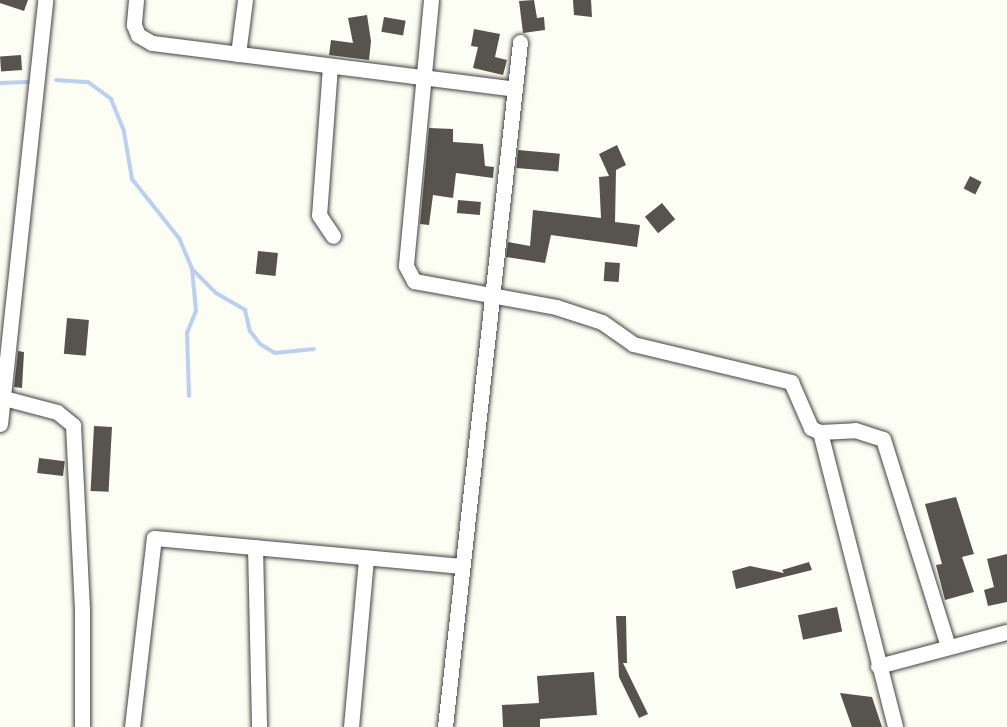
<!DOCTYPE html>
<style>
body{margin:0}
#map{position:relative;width:1007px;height:727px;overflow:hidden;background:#fdfef3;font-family:"Libre Baskerville",serif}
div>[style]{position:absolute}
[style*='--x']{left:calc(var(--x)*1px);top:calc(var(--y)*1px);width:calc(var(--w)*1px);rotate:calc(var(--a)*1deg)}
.stream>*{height:4px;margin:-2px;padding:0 2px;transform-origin:2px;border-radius:2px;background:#bbcff2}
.building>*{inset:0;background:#57534d;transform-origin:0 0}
.roads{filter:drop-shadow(0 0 2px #424242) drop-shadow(0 0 2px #424242)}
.minor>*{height:15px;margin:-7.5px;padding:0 7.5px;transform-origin:7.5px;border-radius:7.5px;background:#fff}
span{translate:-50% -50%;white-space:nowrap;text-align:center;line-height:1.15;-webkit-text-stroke:6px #fff;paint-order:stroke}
</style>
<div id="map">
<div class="stream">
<div style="--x:56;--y:80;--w:32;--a:4"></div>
<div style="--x:88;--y:82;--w:29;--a:36"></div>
<div style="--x:111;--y:99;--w:35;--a:68"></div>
<div style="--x:124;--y:132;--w:48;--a:80.3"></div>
<div style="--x:132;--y:179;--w:75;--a:51.5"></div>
<div style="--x:179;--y:238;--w:34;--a:67"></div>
<div style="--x:192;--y:269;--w:34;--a:45"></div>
<div style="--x:216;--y:293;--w:34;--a:30"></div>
<div style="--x:245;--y:310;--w:22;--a:77"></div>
<div style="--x:250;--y:331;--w:16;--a:52"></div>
<div style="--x:260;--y:344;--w:17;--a:31"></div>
<div style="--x:275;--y:353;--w:39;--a:-6"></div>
<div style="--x:0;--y:83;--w:28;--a:-2"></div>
<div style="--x:189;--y:396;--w:63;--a:-91.8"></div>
<div style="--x:187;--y:333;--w:24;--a:-68"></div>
<div style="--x:196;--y:311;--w:42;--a:-95.4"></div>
</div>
<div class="building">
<div style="clip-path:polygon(0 0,28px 0,24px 11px,0 3px)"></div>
<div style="clip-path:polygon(534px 0,537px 18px,544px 17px,545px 30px,523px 33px,519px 1px)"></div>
<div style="clip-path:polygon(573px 0,591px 0,592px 17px,574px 15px)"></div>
<div style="clip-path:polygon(367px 15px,371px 41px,369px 60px,329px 55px,331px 40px,353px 43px,348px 18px)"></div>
<div style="left:384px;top:17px;width:22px;height:15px;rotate:10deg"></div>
<div style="clip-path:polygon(474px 29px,500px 34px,495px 57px,507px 60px,503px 75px,473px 68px,478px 47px,471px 46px)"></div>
<div style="left:21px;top:55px;width:15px;height:21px;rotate:86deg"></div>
<div style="clip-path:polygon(429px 128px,453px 129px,453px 142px,483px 144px,485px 166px,494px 167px,493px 178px,456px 173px,453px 198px,433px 195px,429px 225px,420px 224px)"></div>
<div style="clip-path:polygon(617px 145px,626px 165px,616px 170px,615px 222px,640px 225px,637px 247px,551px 235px,545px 263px,506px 257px,508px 242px,530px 246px,533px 210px,601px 218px,599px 177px,609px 176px,599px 154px)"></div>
<div style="left:518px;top:150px;width:42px;height:18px;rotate:5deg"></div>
<div style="left:970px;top:176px;width:13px;height:14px;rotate:27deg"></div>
<div style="left:458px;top:200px;width:23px;height:13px;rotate:5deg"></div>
<div style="left:662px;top:203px;width:21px;height:22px;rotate:51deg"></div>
<div style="left:258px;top:251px;width:20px;height:23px;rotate:6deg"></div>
<div style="left:605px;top:262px;width:15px;height:19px;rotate:4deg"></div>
<div style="left:67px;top:318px;width:22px;height:36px;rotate:5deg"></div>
<div style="clip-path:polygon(18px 351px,24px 352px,22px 388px,14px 387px)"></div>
<div style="left:94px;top:426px;width:18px;height:65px;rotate:3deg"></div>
<div style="left:39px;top:458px;width:26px;height:15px;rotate:7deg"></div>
<div style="clip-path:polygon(956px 497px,974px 554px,962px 557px,974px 592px,945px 600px,936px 565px,942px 564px,925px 504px)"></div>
<div style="clip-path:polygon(1007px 554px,1007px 602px,988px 606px,984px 590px,994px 587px,987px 559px)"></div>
<div style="clip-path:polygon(809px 562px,812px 570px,736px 589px,732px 571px,750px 566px,784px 573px,782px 570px)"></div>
<div style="left:837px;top:607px;width:25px;height:40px;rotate:78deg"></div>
<div style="clip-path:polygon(616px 616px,626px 616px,627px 663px,623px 663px,648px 714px,639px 718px,619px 677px)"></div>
<div style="clip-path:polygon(594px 672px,597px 715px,540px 719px,540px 727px,503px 727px,502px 705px,539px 703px,537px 676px)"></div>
<div style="clip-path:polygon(840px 693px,872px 697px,882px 727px,852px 727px)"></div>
</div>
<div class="roads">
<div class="minor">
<div style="--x:136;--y:0;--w:25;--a:95"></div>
<div style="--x:134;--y:25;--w:11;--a:68"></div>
<div style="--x:138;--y:35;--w:16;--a:30"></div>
<div style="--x:152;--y:43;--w:366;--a:7.2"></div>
<div style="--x:431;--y:0;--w:267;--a:95.4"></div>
<div style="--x:406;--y:266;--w:17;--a:62"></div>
<div style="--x:414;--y:281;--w:144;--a:10.4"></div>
<div style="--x:556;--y:307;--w:48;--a:18.1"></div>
<div style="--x:602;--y:322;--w:38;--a:35"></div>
<div style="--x:633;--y:344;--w:163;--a:13.5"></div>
<div style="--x:791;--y:382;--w:50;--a:66.5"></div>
<div style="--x:811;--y:428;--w:10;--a:24"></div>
<div style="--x:820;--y:432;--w:35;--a:-3"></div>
<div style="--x:855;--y:430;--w:29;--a:18"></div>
<div style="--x:883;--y:439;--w:218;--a:72.6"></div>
<div style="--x:238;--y:54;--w:54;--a:-82.6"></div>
<div style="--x:330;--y:66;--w:149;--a:94.2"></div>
<div style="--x:319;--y:215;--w:25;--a:56"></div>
<div style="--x:4;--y:398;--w:55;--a:14.8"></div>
<div style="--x:57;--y:412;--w:21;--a:39"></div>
<div style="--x:73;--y:425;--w:184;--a:87.2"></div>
<div style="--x:82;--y:609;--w:118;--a:90"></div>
<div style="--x:0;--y:424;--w:426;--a:-83.9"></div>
<div style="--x:820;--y:432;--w:304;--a:75.7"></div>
<div style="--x:255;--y:547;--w:180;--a:88.7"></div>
<div style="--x:878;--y:666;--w:133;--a:-14.8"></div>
<div style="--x:132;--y:727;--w:190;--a:-83.4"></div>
<div style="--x:154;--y:538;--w:307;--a:5.2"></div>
<div style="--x:351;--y:727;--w:170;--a:-84.9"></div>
<div style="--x:445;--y:727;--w:689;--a:-83.75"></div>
</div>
</div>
</div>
